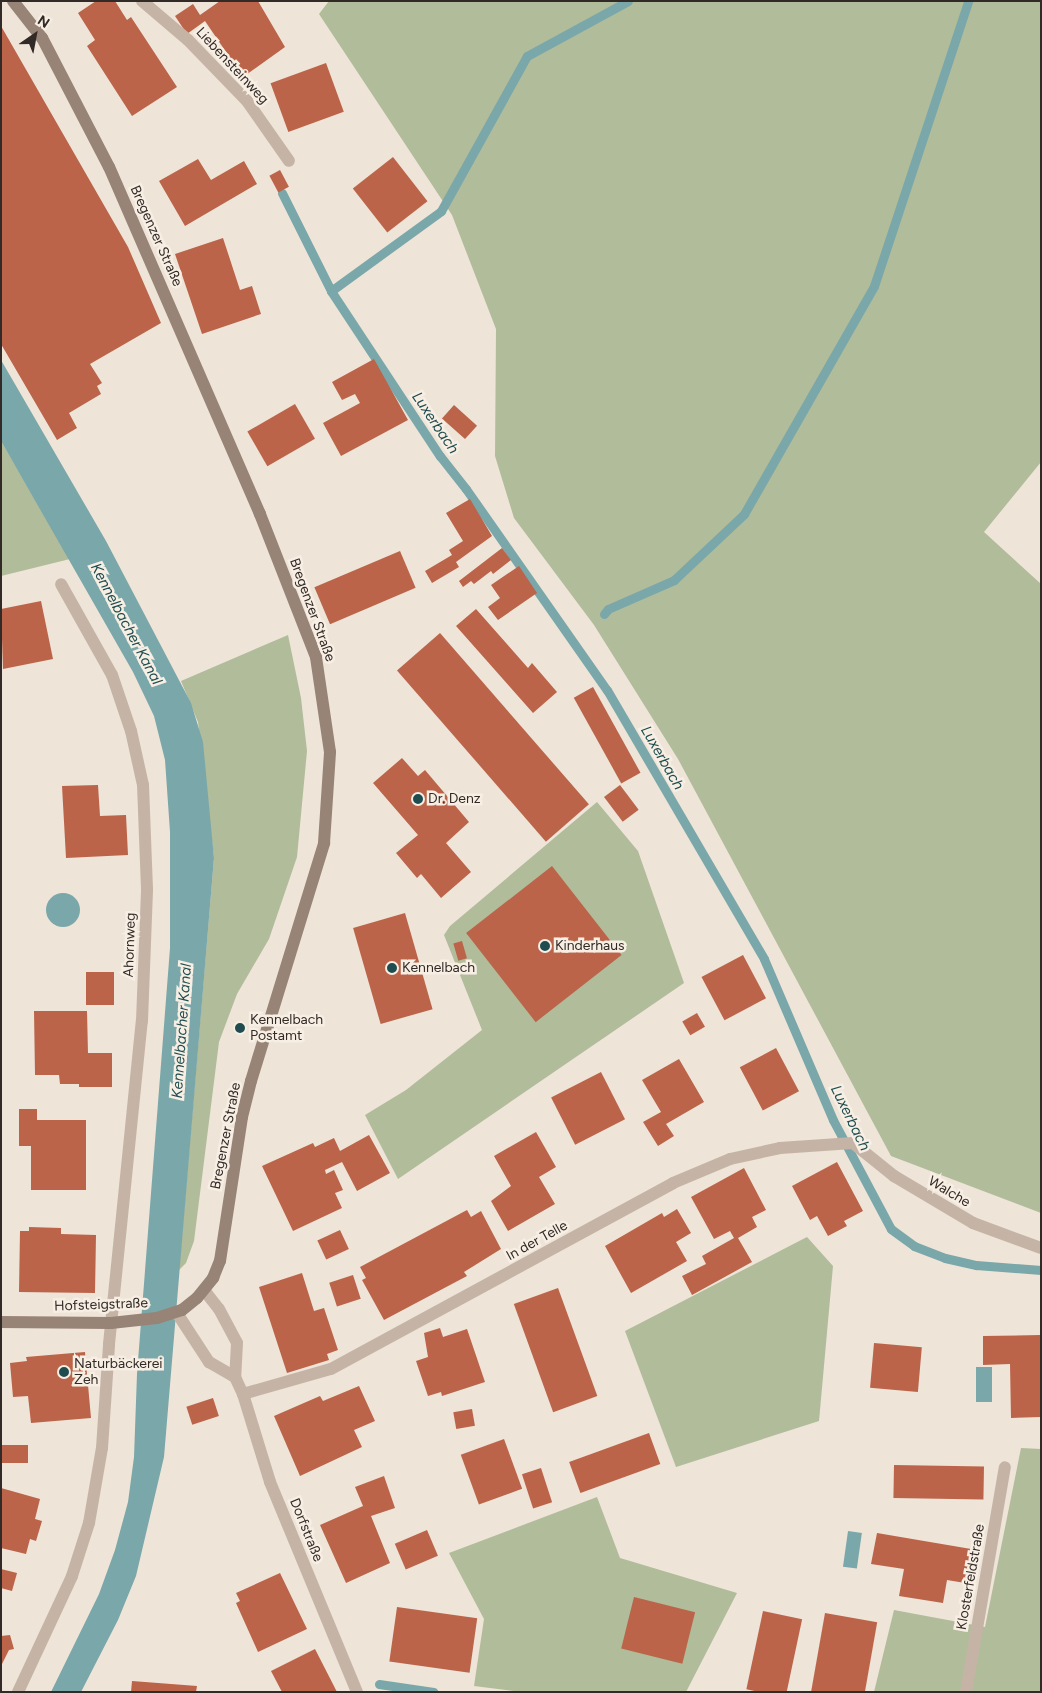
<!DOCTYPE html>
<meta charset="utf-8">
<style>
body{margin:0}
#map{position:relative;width:1042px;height:1693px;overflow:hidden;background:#eee4d8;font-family:Figtree,sans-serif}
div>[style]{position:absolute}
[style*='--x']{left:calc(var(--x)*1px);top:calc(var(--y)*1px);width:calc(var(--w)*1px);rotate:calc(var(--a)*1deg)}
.green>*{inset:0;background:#b1bc9a}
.water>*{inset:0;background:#7aa7a9;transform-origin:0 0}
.round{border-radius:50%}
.stream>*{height:9px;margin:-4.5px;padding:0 4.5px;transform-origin:4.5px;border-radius:4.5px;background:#7aa7a9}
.building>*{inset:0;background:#bb6449;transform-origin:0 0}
.street>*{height:12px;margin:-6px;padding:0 6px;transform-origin:6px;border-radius:6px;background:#c5b4a6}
.secondary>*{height:12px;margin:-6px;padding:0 6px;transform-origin:6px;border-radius:6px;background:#988377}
.dots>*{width:14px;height:14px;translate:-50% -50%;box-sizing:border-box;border:2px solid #f7eee4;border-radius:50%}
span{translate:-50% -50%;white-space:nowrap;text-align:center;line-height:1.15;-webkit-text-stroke:5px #f7eee4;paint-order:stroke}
.street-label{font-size:14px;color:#322a26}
.poi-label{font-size:14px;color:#322a26}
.left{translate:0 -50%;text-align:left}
.water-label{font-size:15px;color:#1f4d4f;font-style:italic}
.frame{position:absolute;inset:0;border:2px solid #322a26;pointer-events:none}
.north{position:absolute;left:10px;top:10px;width:50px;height:50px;-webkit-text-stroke:4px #f7eee4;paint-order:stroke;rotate:33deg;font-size:14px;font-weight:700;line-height:20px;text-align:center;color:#322a26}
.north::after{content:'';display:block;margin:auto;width:18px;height:22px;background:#322a26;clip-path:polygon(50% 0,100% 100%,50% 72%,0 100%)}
</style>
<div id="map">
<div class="green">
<div style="clip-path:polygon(329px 1px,1041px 1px,1041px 462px,984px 532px,1041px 584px,1041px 1213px,891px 1156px,678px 759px,594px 625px,514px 518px,495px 456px,496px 329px,452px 215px,319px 14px)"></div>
<div style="clip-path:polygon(1px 441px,70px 559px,1px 576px)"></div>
<div style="clip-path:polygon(288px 635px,301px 698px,307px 751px,297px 857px,269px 939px,237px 994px,219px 1042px,194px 1241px,186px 1263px,179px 1270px,214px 858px,198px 722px,181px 681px)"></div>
<div style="clip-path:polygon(597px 802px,638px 851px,684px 983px,398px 1179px,365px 1115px,406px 1090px,482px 1030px,444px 935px,450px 926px)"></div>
<div style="clip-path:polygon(807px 1237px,833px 1266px,819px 1421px,676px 1467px,625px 1331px)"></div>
<div style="clip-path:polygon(1021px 1448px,1041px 1449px,1041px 1692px,874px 1692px,894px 1610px,985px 1627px)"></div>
<div style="clip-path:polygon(597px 1497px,620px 1558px,737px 1593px,686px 1692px,521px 1692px,474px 1686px,484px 1619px,449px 1553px)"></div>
</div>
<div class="water">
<div style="clip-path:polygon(1px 360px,106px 541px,191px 703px,203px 742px,214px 858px,164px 1457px,136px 1576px,118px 1620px,81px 1692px,51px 1692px,99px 1594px,115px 1550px,128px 1502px,134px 1457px,137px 1374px,170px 948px,170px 832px,165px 760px,154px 716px,133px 672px,1px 441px)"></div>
<div class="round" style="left:46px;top:893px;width:34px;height:34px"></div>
<div style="left:976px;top:1367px;width:16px;height:35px"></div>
<div style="left:848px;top:1531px;width:14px;height:36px;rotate:8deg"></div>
</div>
<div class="stream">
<div style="--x:282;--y:193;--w:110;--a:63.4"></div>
<div style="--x:331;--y:291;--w:198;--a:56.6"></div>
<div style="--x:440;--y:456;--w:42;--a:51.8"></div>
<div style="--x:466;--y:489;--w:246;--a:55"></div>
<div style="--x:607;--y:690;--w:311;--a:59.7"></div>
<div style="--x:764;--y:959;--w:175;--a:66.8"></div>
<div style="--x:833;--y:1120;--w:123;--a:62"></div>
<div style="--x:891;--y:1229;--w:29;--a:36"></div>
<div style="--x:914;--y:1246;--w:33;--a:21"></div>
<div style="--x:945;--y:1258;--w:32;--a:13"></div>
<div style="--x:976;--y:1265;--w:65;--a:4.4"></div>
<div style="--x:331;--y:291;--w:136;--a:-36"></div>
<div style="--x:441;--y:211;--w:177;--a:-61"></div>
<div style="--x:527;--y:56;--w:115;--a:-28.6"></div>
<div style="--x:604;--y:614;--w:6;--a:-51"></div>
<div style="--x:608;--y:609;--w:72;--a:-23.7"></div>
<div style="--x:674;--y:580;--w:96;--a:-43.3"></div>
<div style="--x:744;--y:514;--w:262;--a:-60.3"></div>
<div style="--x:874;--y:286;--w:300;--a:-71.7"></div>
<div style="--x:379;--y:1684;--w:55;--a:8.4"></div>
</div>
<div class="building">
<div style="clip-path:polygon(96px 1px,115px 1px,127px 20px,131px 17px,177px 87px,132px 116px,87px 46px,95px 40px,78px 13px)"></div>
<div style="clip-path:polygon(220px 1px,258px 1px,285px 47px,243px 77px,205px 21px,187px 34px,175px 16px,193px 4px,200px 15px)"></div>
<div style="clip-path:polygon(1px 26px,128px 247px,161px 323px,90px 364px,102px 383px,97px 386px,101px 394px,69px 413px,77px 428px,57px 440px,1px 344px)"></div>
<div style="left:326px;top:63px;width:52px;height:59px;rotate:70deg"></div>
<div style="left:393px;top:157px;width:56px;height:51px;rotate:52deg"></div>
<div style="clip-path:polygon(198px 159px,211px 180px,244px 161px,257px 184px,185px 226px,159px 181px)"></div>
<div style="left:280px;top:170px;width:19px;height:12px;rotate:62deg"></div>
<div style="clip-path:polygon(223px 238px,240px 290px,252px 286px,261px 314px,202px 334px,175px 254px)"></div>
<div style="clip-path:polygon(374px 359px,408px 420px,341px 456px,323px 423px,360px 403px,355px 394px,342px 400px,332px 382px)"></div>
<div style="left:295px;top:404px;width:40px;height:55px;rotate:60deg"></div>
<div style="left:454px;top:405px;width:31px;height:18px;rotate:42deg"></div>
<div style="clip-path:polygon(470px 499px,492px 536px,456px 562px,459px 567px,432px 583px,425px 571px,452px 555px,449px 550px,463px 541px,446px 513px)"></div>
<div style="clip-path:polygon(502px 548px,511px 560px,493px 574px,491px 571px,474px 584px,471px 581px,463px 587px,459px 581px)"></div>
<div style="left:400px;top:551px;width:40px;height:93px;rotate:67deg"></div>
<div style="clip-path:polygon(519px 566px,537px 593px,498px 620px,488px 607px,500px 598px,491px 585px)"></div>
<div style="clip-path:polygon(41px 601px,53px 659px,3px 669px,1px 609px)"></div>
<div style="clip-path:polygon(476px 609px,528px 668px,532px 663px,557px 692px,533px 713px,456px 626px)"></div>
<div style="left:440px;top:633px;width:227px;height:57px;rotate:49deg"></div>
<div style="left:593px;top:687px;width:98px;height:22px;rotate:61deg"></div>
<div style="clip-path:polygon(402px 758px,418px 776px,425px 770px,469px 822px,446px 843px,471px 872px,441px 898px,421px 874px,417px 878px,396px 853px,418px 835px,373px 783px)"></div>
<div style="clip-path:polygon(98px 785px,100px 816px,126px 815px,128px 855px,66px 858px,62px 786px)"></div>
<div style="left:620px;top:785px;width:31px;height:20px;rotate:53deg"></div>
<div style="left:552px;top:866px;width:113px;height:109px;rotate:52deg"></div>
<div style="left:405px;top:913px;width:100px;height:54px;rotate:74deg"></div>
<div style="left:462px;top:941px;width:18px;height:9px;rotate:74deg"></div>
<div style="left:743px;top:955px;width:49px;height:47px;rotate:62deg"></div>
<div style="left:86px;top:972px;width:28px;height:33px"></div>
<div style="clip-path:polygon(34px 1011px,87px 1011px,88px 1053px,112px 1053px,112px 1087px,79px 1087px,79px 1084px,60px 1084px,59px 1075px,35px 1075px)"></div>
<div style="left:697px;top:1013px;width:16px;height:17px;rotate:60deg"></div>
<div style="left:776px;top:1048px;width:49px;height:41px;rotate:62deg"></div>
<div style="clip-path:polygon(679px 1059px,704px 1102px,666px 1124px,674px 1136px,658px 1146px,643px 1122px,661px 1112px,642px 1080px)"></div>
<div style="left:601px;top:1072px;width:53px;height:56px;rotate:63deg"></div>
<div style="clip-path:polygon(19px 1109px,37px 1109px,37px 1120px,86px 1120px,86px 1190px,31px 1190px,31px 1146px,19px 1146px)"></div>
<div style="clip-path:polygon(536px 1132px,556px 1167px,539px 1177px,555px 1204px,508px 1231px,491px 1201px,511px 1186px,494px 1156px)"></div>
<div style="clip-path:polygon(369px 1135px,390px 1173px,357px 1191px,342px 1162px,325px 1170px,326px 1174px,334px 1170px,343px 1190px,335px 1193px,342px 1208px,293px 1231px,262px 1166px,313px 1143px,315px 1147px,334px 1138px,340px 1151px)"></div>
<div style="clip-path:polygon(837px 1162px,863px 1211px,844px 1221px,847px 1226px,828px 1236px,817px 1216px,810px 1220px,792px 1186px)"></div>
<div style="clip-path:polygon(744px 1168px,766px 1210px,752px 1217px,757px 1227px,738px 1238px,752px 1262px,692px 1295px,682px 1276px,706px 1264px,702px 1256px,734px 1238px,730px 1231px,714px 1239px,691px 1197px)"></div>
<div style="clip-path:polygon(677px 1209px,691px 1233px,676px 1242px,687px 1261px,631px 1293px,605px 1246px,662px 1213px,664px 1217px)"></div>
<div style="clip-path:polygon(467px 1210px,471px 1217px,481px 1211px,501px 1249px,464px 1272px,467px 1276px,384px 1320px,362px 1280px,366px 1278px,360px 1267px)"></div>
<div style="clip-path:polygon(29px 1227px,61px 1228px,61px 1234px,96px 1235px,95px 1293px,19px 1292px,20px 1231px,29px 1231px)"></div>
<div style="left:340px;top:1230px;width:21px;height:25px;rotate:65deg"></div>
<div style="clip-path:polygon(302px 1273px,314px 1311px,324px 1308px,338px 1350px,327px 1354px,329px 1360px,287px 1373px,259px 1287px)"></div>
<div style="left:353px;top:1275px;width:25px;height:25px;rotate:72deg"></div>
<div style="left:558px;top:1288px;width:115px;height:47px;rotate:70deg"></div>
<div style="clip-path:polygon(440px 1328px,443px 1337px,467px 1329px,485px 1382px,442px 1396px,441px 1392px,428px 1396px,416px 1361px,428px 1357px,424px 1333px)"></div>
<div style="clip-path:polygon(1041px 1335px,1041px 1417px,1011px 1418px,1010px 1364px,983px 1365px,983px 1336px)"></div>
<div style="left:874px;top:1343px;width:48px;height:45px;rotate:5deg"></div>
<div style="clip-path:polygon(85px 1352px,91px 1418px,31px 1423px,28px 1396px,13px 1397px,10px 1363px,27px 1361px,26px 1357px)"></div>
<div style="clip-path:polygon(359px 1386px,375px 1421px,354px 1430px,362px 1447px,300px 1476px,274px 1416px,320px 1396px,323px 1401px)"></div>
<div style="left:213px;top:1398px;width:19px;height:28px;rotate:72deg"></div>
<div style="left:472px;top:1409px;width:17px;height:19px;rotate:80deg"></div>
<div style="left:649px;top:1433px;width:33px;height:85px;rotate:70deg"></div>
<div style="left:504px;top:1439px;width:53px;height:46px;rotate:70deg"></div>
<div style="left:2px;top:1445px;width:26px;height:18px"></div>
<div style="left:894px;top:1465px;width:90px;height:33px;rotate:1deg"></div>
<div style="left:541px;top:1468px;width:36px;height:20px;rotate:72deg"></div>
<div style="clip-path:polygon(384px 1476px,395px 1508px,371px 1516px,390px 1563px,346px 1583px,320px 1525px,363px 1506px,355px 1487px)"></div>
<div style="clip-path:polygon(1px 1488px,40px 1499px,35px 1519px,42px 1521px,36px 1541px,30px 1539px,26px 1554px,1px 1548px)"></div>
<div style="left:427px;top:1530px;width:28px;height:35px;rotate:67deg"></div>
<div style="clip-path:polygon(877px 1533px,977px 1550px,971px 1584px,947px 1580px,943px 1603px,899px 1596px,904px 1569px,871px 1564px)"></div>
<div style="clip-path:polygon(1px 1569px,17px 1573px,12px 1591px,1px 1588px)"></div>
<div style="clip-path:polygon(280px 1573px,307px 1629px,258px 1652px,236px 1603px,240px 1601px,236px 1593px)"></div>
<div style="left:634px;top:1597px;width:63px;height:53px;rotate:14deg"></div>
<div style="left:397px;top:1607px;width:81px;height:55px;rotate:8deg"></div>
<div style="left:763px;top:1611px;width:40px;height:80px;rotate:12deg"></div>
<div style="left:825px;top:1613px;width:53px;height:80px;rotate:10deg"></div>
<div style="clip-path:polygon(10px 1635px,14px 1649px,9px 1650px,1px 1666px,1px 1636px)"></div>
<div style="clip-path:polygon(315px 1649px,337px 1692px,282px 1692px,271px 1671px)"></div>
<div style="clip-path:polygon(132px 1681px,197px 1686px,196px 1692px,131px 1692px)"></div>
</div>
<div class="street">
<div style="--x:142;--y:1;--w:60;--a:40.3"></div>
<div style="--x:188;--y:40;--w:85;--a:46"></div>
<div style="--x:247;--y:101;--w:73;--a:55"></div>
<div style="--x:204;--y:1290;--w:24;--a:52"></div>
<div style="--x:219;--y:1309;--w:38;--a:62"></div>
<div style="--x:237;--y:1343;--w:34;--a:93"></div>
<div style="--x:235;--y:1377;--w:19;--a:65"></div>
<div style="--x:243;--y:1394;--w:92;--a:72.9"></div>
<div style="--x:270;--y:1482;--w:227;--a:67.5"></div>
<div style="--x:177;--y:1313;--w:59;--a:56.9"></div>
<div style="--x:209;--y:1362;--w:30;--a:30"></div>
<div style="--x:243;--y:1394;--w:91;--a:-15.9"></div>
<div style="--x:331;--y:1369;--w:389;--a:-28.5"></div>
<div style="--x:673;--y:1183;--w:62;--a:-22.8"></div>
<div style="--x:730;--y:1159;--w:51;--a:-12.4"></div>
<div style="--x:780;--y:1148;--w:73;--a:-3.9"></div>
<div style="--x:853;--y:1143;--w:53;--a:38.8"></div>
<div style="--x:894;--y:1176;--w:92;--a:30.7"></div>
<div style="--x:973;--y:1223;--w:72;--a:20.2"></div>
<div style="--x:18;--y:1692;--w:128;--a:-65"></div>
<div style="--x:72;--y:1576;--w:56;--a:-72.2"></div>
<div style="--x:89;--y:1523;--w:76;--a:-80.2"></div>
<div style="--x:102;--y:1448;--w:104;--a:-86.1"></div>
<div style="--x:109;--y:1344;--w:325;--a:-84.2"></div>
<div style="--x:142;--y:1021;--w:132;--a:-87.8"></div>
<div style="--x:147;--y:889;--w:104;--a:-92.2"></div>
<div style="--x:143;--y:785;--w:55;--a:-102.5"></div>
<div style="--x:131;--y:731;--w:59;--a:-108.7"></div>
<div style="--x:112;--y:675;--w:104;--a:-119.3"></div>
<div style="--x:966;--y:1692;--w:228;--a:-80.2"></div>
</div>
<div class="secondary">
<div style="--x:1;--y:1322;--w:110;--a:0.5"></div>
<div style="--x:111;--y:1323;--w:46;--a:-6.2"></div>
<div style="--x:157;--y:1318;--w:26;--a:-18"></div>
<div style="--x:182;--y:1310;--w:19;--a:-39"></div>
<div style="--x:197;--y:1298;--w:26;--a:-51"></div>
<div style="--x:213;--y:1278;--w:18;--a:-68"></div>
<div style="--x:220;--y:1261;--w:146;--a:-81.3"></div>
<div style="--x:242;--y:1117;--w:37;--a:-76"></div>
<div style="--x:251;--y:1081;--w:249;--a:-72.9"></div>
<div style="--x:324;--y:843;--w:91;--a:-86.2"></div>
<div style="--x:330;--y:752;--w:96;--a:-98.4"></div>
<div style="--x:316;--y:657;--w:154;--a:-111.4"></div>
<div style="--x:260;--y:514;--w:378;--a:-113.5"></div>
<div style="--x:109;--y:167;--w:145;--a:-117.4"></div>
<div style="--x:42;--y:38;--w:47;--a:-128.1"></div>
</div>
<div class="dots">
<div style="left:418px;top:799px;background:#1f4d4f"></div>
<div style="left:545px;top:946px;background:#1f4d4f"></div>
<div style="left:392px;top:968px;background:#1f4d4f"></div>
<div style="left:240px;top:1028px;background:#1f4d4f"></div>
<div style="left:64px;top:1372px;background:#1f4d4f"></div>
</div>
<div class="street-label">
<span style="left:232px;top:66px;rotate:47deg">Liebensteinweg</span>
<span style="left:156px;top:236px;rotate:66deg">Bregenzer Straße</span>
<span style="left:312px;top:610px;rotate:70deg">Bregenzer Straße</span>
<span style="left:130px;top:945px;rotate:-88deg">Ahornweg</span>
<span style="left:226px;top:1136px;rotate:-79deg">Bregenzer Straße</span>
<span style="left:949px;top:1192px;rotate:31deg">Walche</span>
<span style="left:537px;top:1241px;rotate:-29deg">In der Telle</span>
<span style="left:101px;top:1305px;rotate:-2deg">Hofsteigstraße</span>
<span style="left:306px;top:1530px;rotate:68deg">Dorfstraße</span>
<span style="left:971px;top:1577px;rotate:-80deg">Klosterfeldstraße</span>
</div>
<div class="poi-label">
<span class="left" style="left:428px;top:799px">Dr. Denz</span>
<span class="left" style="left:555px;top:946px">Kinderhaus</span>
<span class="left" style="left:402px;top:968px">Kennelbach</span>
<span class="left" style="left:250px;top:1028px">Kennelbach<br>Postamt</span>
<span class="left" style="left:74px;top:1372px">Naturbäckerei<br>Zeh</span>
</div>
<div class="water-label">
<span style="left:435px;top:423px;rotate:56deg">Luxerbach</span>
<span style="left:126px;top:624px;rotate:62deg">Kennelbacher Kanal</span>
<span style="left:662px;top:758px;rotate:60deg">Luxerbach</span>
<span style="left:182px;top:1031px;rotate:-86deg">Kennelbacher Kanal</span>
<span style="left:850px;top:1118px;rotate:64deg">Luxerbach</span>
</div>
<div class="frame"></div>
<div class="north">N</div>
</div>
